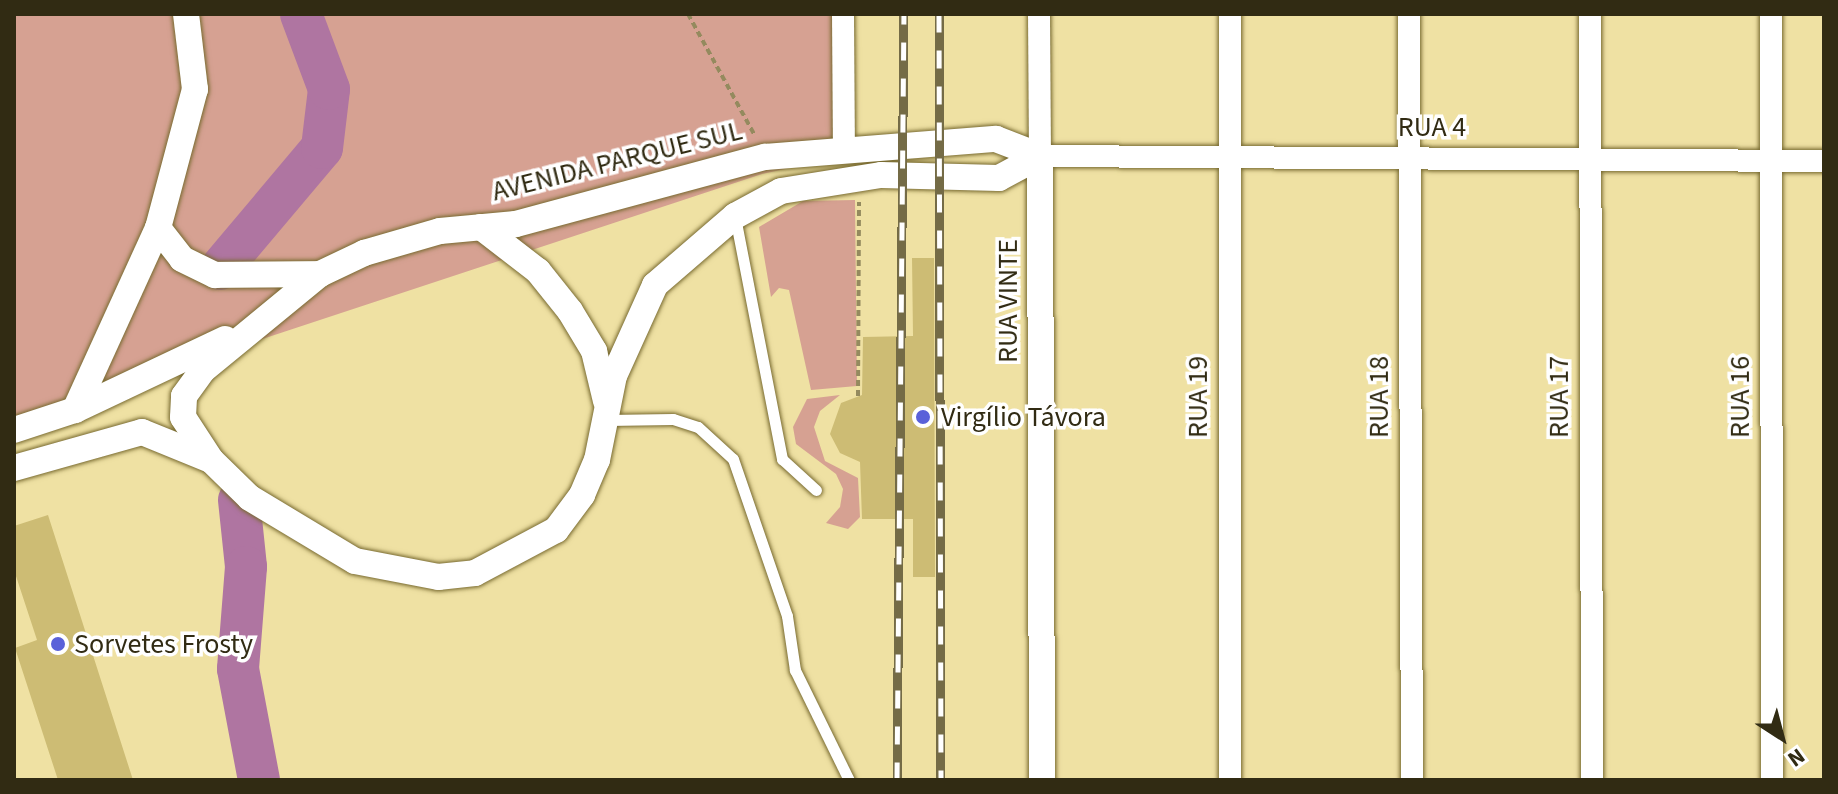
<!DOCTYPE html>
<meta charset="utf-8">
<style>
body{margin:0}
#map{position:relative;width:1838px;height:794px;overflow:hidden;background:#efe1a3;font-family:"Source Sans 3",sans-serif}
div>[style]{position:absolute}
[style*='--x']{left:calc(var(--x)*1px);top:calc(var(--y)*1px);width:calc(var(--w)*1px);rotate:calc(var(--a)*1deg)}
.green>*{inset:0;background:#d6a192}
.river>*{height:42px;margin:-21px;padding:0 21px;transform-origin:21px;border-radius:21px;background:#af75a1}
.building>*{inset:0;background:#cdbc74}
.path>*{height:4px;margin-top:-2px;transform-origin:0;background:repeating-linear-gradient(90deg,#948a5e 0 6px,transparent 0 10px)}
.roads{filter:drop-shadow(0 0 2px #786a30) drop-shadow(0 0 2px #786a30)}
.service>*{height:11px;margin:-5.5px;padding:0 5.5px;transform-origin:5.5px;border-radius:5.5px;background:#fff}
.minor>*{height:22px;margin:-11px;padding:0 11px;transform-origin:11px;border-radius:11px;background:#fff}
.tertiary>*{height:26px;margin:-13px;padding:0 13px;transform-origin:13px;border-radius:13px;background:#fff}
.rail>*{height:9px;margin-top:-4.5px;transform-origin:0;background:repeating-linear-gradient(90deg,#fff 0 18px,#746b46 0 36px);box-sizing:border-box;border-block:2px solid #746b46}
.dots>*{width:22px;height:22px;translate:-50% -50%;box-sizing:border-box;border:4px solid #fff;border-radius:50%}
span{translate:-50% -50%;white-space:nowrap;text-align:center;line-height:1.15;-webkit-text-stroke:7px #fff;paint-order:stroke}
.street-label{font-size:28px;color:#312b13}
.poi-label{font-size:28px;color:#312b13}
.left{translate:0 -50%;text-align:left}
.frame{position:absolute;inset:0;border:16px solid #312b13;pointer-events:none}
.north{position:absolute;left:1742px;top:698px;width:80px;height:80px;-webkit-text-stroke:6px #fff;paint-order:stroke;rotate:144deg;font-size:22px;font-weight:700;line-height:32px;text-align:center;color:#312b13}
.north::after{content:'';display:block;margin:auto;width:28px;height:36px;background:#312b13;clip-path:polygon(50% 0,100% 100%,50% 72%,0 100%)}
</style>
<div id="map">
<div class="green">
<div style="clip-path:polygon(14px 14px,841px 14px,841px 157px,762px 174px,14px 421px)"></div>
<div style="clip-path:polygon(855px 200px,857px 386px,811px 390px,789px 290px,779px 288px,771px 297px,759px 227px,803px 201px)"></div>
<div style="clip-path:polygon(840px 395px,820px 411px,814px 427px,825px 461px,858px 478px,860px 517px,848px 529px,826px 523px,840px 507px,843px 489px,836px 474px,796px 444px,793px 427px,807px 399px)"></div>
</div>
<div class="river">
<div style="--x:220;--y:269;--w:158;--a:-49.9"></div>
<div style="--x:322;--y:148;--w:59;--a:-83.2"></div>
<div style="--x:329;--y:89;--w:80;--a:-110.5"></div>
<div style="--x:239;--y:500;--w:67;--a:84"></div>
<div style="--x:246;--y:567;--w:102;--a:94.5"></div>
<div style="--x:238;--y:669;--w:113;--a:79.3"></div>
</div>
<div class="building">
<div style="clip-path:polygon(912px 258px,934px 258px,935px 577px,913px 577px,913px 519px,862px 519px,860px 462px,840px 453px,830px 434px,841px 403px,862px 395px,863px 337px,913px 336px)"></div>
<div style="clip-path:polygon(48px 515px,133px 780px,58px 780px,15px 648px,37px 640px,14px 570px,14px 526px)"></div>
</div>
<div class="path">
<div style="--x:688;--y:14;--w:137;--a:61.2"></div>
<div style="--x:858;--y:396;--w:194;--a:-89.7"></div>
</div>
<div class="roads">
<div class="service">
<div style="--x:735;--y:217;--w:247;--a:79"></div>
<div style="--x:782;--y:459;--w:46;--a:42.4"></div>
<div style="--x:607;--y:420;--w:66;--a:-0.9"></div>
<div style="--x:673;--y:419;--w:26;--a:18"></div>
<div style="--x:698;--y:427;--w:47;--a:42.4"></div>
<div style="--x:733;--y:459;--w:166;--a:71"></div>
<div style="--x:787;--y:616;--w:55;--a:81.6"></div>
<div style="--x:795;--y:670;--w:123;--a:63.9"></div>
</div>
<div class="minor">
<div style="--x:843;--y:14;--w:134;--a:89.6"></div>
<div style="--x:1039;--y:14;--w:142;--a:89.6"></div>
<div style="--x:1040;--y:156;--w:784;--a:0.37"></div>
<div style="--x:1230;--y:14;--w:766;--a:90"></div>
<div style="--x:1409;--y:14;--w:766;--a:89.78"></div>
<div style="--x:1590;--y:14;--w:766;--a:89.85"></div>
<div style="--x:1771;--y:14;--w:766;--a:89.93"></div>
</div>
<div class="tertiary">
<div style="--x:186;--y:14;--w:76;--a:83.2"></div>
<div style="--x:195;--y:89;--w:144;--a:104.9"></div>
<div style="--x:158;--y:228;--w:39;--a:52"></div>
<div style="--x:182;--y:259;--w:37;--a:26"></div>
<div style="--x:215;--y:275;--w:105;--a:-0.5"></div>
<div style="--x:1040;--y:156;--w:624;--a:89.82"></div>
<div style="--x:481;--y:227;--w:72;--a:37.7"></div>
<div style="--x:538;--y:271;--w:51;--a:51.3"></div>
<div style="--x:570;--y:311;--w:47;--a:59"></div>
<div style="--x:594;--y:351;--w:51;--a:76.5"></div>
<div style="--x:75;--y:410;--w:200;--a:-65.5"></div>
<div style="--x:14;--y:430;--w:64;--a:-18.2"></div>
<div style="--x:75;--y:410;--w:166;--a:-25.3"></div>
<div style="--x:211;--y:460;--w:51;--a:-123.1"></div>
<div style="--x:183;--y:417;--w:21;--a:-87"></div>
<div style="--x:184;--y:396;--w:32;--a:-54"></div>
<div style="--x:203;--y:370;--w:151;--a:-39.4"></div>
<div style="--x:320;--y:274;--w:49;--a:-25.5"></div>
<div style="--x:364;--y:253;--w:79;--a:-16.1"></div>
<div style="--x:440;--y:231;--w:76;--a:-5.3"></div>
<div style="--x:516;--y:224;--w:258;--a:-15.1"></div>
<div style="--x:765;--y:157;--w:232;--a:-4.5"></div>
<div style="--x:996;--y:139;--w:47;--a:21.1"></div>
<div style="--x:14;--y:468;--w:133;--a:-15.7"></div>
<div style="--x:142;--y:432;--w:74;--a:22.1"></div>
<div style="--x:211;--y:460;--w:54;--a:44.3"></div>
<div style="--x:250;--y:498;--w:122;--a:31"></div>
<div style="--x:355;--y:561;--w:85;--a:10.9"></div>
<div style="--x:438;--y:577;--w:37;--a:-6"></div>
<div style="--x:475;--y:573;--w:92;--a:-28"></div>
<div style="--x:556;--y:530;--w:44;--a:-53.4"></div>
<div style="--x:582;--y:495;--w:38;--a:-67"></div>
<div style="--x:597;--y:460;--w:86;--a:-78.6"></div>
<div style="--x:614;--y:376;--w:100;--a:-65.7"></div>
<div style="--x:655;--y:285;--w:106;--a:-40.8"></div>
<div style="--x:735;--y:216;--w:52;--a:-28.5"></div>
<div style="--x:781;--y:191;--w:101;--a:-9.1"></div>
<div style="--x:881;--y:175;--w:118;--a:1.5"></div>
<div style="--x:999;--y:178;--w:47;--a:-28.2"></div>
</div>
</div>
<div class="rail">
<div style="--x:939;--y:14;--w:766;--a:89.85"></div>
<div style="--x:897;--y:780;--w:766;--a:-89.48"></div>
</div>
<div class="dots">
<div style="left:923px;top:417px;background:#5a61d9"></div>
<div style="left:58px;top:644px;background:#5a61d9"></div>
</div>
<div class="street-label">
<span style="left:1432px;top:127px">RUA 4</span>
<span style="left:617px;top:161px;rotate:-14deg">AVENIDA PARQUE SUL</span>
<span style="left:1008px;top:301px;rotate:-90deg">RUA VINTE</span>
<span style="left:1198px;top:397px;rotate:-90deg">RUA 19</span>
<span style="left:1379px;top:397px;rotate:-90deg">RUA 18</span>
<span style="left:1559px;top:397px;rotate:-90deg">RUA 17</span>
<span style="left:1740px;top:397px;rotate:-90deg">RUA 16</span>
</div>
<div class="poi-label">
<span class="left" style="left:941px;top:417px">Virgílio Távora</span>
<span class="left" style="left:74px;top:644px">Sorvetes Frosty</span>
</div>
<div class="frame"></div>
<div class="north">N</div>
</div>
